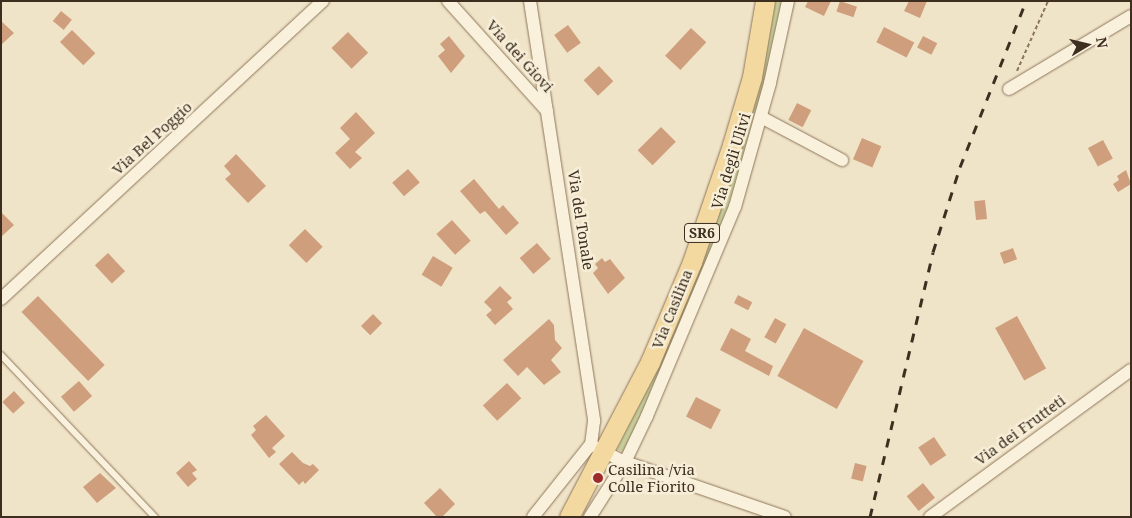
<!DOCTYPE html>
<style>
body{margin:0}
#map{position:relative;width:1132px;height:518px;overflow:hidden;background:#f0e4c8;font-family:"Noto Serif",serif}
div>[style]{position:absolute}
[style*='--x']{left:calc(var(--x)*1px);top:calc(var(--y)*1px);width:calc(var(--w)*1px);rotate:calc(var(--a)*1deg)}
.green>*{inset:0;background:#c9cf9b}
.building>*{inset:0;background:#cf9f7d;transform-origin:0 0}
.path>*{height:2px;margin-top:-1px;transform-origin:0;background:repeating-linear-gradient(90deg,#8d765c 0 4px,transparent 0 6.5px)}
.roads{filter:drop-shadow(0 0 1px #8d765c) drop-shadow(0 0 1px #8d765c)}
.service>*{height:6px;margin:-3px;padding:0 3px;transform-origin:3px;border-radius:3px;background:#faf1dc}
.minor>*{height:12px;margin:-6px;padding:0 6px;transform-origin:6px;border-radius:6px;background:#faf1dc}
.primary>*{height:19px;margin:-9.5px;padding:0 9.5px;transform-origin:9.5px;border-radius:9.5px;background:#f3d9a0}
.rail>*{height:3px;margin-top:-1.5px;transform-origin:0;background:repeating-linear-gradient(90deg,#3d2e20 0 9px,transparent 0 18px)}
.dots>*{width:14px;height:14px;translate:-50% -50%;box-sizing:border-box;border:2px solid #f7eed8;border-radius:50%}
span{translate:-50% -50%;white-space:nowrap;text-align:center;line-height:1.15;-webkit-text-stroke:5px #f7eed8;paint-order:stroke}
.shield-label span{padding:1px 4px;background:#f7eed8;border:1px solid;border-radius:4px;-webkit-text-stroke-width:0}
.shield-label{font-size:14px;color:#3d2e20;font-weight:700}
.street-label{font-size:15px;color:#3d2e20}
.poi-label{font-size:15px;color:#3d2e20}
.left{translate:0 -50%;text-align:left}
.frame{position:absolute;inset:0;border:2px solid #3d2e20;pointer-events:none}
.north{position:absolute;left:1062px;top:20px;width:50px;height:50px;-webkit-text-stroke:4px #f7eed8;paint-order:stroke;rotate:81deg;font-size:14px;font-weight:700;line-height:20px;text-align:center;color:#3d2e20}
.north::after{content:'';display:block;margin:auto;width:18px;height:22px;background:#3d2e20;clip-path:polygon(50% 0,100% 100%,50% 72%,0 100%)}
</style>
<div id="map">
<div class="green">
<div style="clip-path:polygon(774px 1px,784px 1px,739px 185px,625px 453px,617px 449px,650px 380px)"></div>
</div>
<div class="building">
<div style="clip-path:polygon(808px 1px,831px 1px,824px 16px,805px 7px)"></div>
<div style="left:840px;top:1px;width:18px;height:11px;rotate:19deg"></div>
<div style="clip-path:polygon(909px 1px,927px 1px,920px 18px,904px 11px)"></div>
<div style="left:61px;top:11px;width:14px;height:13px;rotate:39deg"></div>
<div style="clip-path:polygon(1px 21px,14px 33px,1px 45px)"></div>
<div style="left:568px;top:25px;width:22px;height:17px;rotate:54deg"></div>
<div style="left:884px;top:27px;width:34px;height:17px;rotate:27deg"></div>
<div style="left:691px;top:28px;width:21px;height:38px;rotate:43deg"></div>
<div style="left:72px;top:30px;width:33px;height:17px;rotate:45deg"></div>
<div style="left:348px;top:32px;width:29px;height:23px;rotate:46deg"></div>
<div style="clip-path:polygon(449px 36px,465px 56px,451px 73px,438px 56px,445px 50px,440px 44px)"></div>
<div style="left:923px;top:36px;width:16px;height:13px;rotate:27deg"></div>
<div style="left:599px;top:66px;width:21px;height:21px;rotate:47deg"></div>
<div style="left:797px;top:103px;width:16px;height:19px;rotate:27deg"></div>
<div style="clip-path:polygon(356px 112px,375px 133px,355px 152px,362px 158px,350px 169px,335px 153px,350px 139px,340px 128px)"></div>
<div style="left:661px;top:127px;width:21px;height:33px;rotate:45deg"></div>
<div style="left:862px;top:138px;width:21px;height:23px;rotate:23deg"></div>
<div style="left:1103px;top:140px;width:21px;height:17px;rotate:62deg"></div>
<div style="clip-path:polygon(236px 154px,266px 186px,248px 203px,225px 179px,231px 174px,224px 166px)"></div>
<div style="left:408px;top:169px;width:18px;height:21px;rotate:49deg"></div>
<div style="clip-path:polygon(1126px 170px,1131px 184px,1118px 192px,1113px 184px,1119px 180px,1117px 176px)"></div>
<div style="clip-path:polygon(474px 179px,499px 209px,503px 205px,519px 223px,506px 235px,485px 211px,480px 214px,460px 191px)"></div>
<div style="left:985px;top:200px;width:19px;height:11px;rotate:84deg"></div>
<div style="clip-path:polygon(1px 212px,14px 225px,1px 237px)"></div>
<div style="left:452px;top:220px;width:28px;height:21px;rotate:48deg"></div>
<div style="left:305px;top:229px;width:25px;height:23px;rotate:45deg"></div>
<div style="left:537px;top:243px;width:21px;height:23px;rotate:49deg"></div>
<div style="left:1013px;top:248px;width:12px;height:14px;rotate:70deg"></div>
<div style="left:108px;top:253px;width:25px;height:18px;rotate:47deg"></div>
<div style="left:433px;top:256px;width:23px;height:22px;rotate:31deg"></div>
<div style="clip-path:polygon(602px 258px,605px 262px,610px 259px,625px 278px,608px 294px,593px 273px,598px 268px,595px 264px)"></div>
<div style="clip-path:polygon(500px 286px,512px 298px,507px 302px,513px 309px,495px 325px,486px 315px,492px 310px,484px 302px)"></div>
<div style="left:738px;top:295px;width:16px;height:9px;rotate:27deg"></div>
<div style="left:38px;top:296px;width:96px;height:23px;rotate:46deg"></div>
<div style="left:373px;top:314px;width:13px;height:17px;rotate:45deg"></div>
<div style="left:1017px;top:316px;width:60px;height:25px;rotate:61deg"></div>
<div style="left:775px;top:318px;width:13px;height:22px;rotate:29deg"></div>
<div style="clip-path:polygon(549px 319px,554px 325px,555px 340px,562px 348px,551px 360px,561px 372px,544px 385px,527px 367px,518px 376px,503px 360px)"></div>
<div style="clip-path:polygon(731px 328px,751px 339px,745px 351px,773px 366px,769px 376px,720px 350px)"></div>
<div style="left:804px;top:328px;width:68px;height:55px;rotate:29deg"></div>
<div style="left:79px;top:381px;width:20px;height:24px;rotate:49deg"></div>
<div style="left:507px;top:383px;width:21px;height:33px;rotate:47deg"></div>
<div style="left:14px;top:391px;width:16px;height:16px;rotate:47deg"></div>
<div style="left:696px;top:397px;width:28px;height:22px;rotate:27deg"></div>
<div style="clip-path:polygon(266px 415px,285px 436px,272px 448px,276px 452px,269px 458px,251px 435px,256px 430px,253px 426px)"></div>
<div style="left:934px;top:437px;width:22px;height:19px;rotate:56deg"></div>
<div style="clip-path:polygon(292px 452px,303px 463px,310px 466px,313px 464px,319px 470px,305px 484px,303px 481px,299px 485px,279px 464px)"></div>
<div style="clip-path:polygon(189px 461px,197px 470px,192px 473px,197px 479px,188px 487px,176px 473px)"></div>
<div style="left:855px;top:463px;width:12px;height:16px;rotate:14deg"></div>
<div style="clip-path:polygon(100px 473px,116px 488px,97px 503px,83px 487px)"></div>
<div style="left:923px;top:483px;width:19px;height:21px;rotate:51deg"></div>
<div style="clip-path:polygon(440px 488px,455px 504px,442px 517px,437px 517px,424px 503px)"></div>
</div>
<div class="path">
<div style="--x:1017;--y:71;--w:77;--a:-66.1"></div>
</div>
<div class="roads">
<div class="service">
<div style="--x:1;--y:355;--w:224;--a:46.5"></div>
</div>
<div class="minor">
<div style="--x:448;--y:1;--w:148;--a:48"></div>
<div style="--x:530;--y:1;--w:425;--a:81.3"></div>
<div style="--x:594;--y:421;--w:23;--a:97"></div>
<div style="--x:591;--y:444;--w:93;--a:128.5"></div>
<div style="--x:1009;--y:89;--w:142;--a:-30.9"></div>
<div style="--x:761;--y:117;--w:92;--a:28"></div>
<div style="--x:1;--y:299;--w:439;--a:-42.8"></div>
<div style="--x:597;--y:448;--w:31;--a:27"></div>
<div style="--x:625;--y:462;--w:169;--a:19"></div>
<div style="--x:590;--y:517;--w:65;--a:-57.5"></div>
<div style="--x:625;--y:462;--w:51;--a:-64.4"></div>
<div style="--x:647;--y:416;--w:227;--a:-67.2"></div>
<div style="--x:735;--y:207;--w:129;--a:-74.2"></div>
<div style="--x:770;--y:83;--w:84;--a:-77.6"></div>
<div style="--x:930;--y:517;--w:249;--a:-36.2"></div>
</div>
<div class="primary">
<div style="--x:569;--y:517;--w:175;--a:-62.4"></div>
<div style="--x:650;--y:362;--w:108;--a:-67.2"></div>
<div style="--x:692;--y:262;--w:124;--a:-71.1"></div>
<div style="--x:732;--y:145;--w:71;--a:-73.6"></div>
<div style="--x:752;--y:77;--w:77;--a:-80.3"></div>
</div>
</div>
<div class="rail">
<div style="--x:870;--y:517;--w:272;--a:-76.6"></div>
<div style="--x:933;--y:252;--w:89;--a:-72.4"></div>
<div style="--x:960;--y:167;--w:179;--a:-68.3"></div>
</div>
<div class="dots">
<div style="left:598px;top:478px;background:#9e2a2b"></div>
</div>
<div class="shield-label">
<span style="left:702px;top:233px">SR6</span>
</div>
<div class="street-label">
<span style="left:520px;top:56px;rotate:48deg">Via dei Giovi</span>
<span style="left:152px;top:138px;rotate:-42deg">Via Bel Poggio</span>
<span style="left:731px;top:161px;rotate:-73deg">Via degli Ulivi</span>
<span style="left:581px;top:220px;rotate:81deg">Via del Tonale</span>
<span style="left:672px;top:309px;rotate:-68deg">Via Casilina</span>
<span style="left:1020px;top:430px;rotate:-36deg">Via dei Frutteti</span>
</div>
<div class="poi-label">
<span class="left" style="left:608px;top:478px">Casilina /via<br>Colle Fiorito</span>
</div>
<div class="frame"></div>
<div class="north">N</div>
</div>
